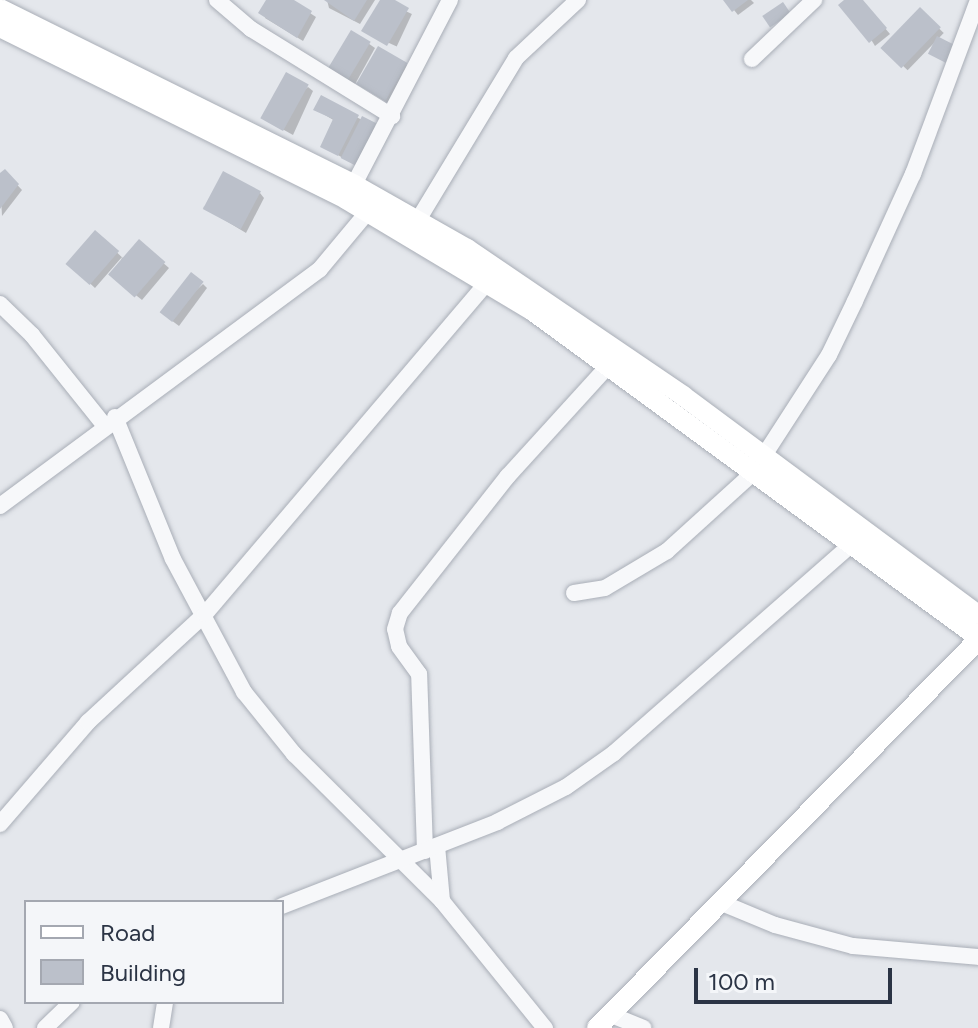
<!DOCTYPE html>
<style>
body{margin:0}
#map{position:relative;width:978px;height:1028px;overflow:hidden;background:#e4e7ec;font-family:Figtree,sans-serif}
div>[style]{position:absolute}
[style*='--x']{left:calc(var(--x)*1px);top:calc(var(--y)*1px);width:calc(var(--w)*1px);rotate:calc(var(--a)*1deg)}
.shadow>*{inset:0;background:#0003;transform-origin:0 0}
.building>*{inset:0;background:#bbc0ca;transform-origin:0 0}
.roads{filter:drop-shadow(0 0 2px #a9aeb7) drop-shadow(0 0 2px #a9aeb7)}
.minor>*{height:16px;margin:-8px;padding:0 8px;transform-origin:8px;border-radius:8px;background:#f7f8fa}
.major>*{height:20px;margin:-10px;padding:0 10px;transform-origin:10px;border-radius:10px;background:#fff}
span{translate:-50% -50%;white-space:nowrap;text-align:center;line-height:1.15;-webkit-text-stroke:8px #f4f6f9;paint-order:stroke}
.legend{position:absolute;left:24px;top:900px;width:260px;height:104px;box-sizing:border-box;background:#f4f6f9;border:2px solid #a4a8b1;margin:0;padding:10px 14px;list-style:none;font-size:24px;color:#2b3445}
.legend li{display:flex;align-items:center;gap:16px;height:40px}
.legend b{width:40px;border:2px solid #a4a8b1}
.scale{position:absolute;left:694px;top:968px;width:198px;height:36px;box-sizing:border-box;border:4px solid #2b3445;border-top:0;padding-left:10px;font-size:24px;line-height:28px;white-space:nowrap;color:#2b3445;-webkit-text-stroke:6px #f4f6f9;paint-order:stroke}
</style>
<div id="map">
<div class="shadow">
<div style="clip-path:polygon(268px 0,290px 0,316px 17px,303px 41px,265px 18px)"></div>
<div style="clip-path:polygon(327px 0,375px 0,360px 24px,329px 8px)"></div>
<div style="left:382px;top:0;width:33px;height:36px;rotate:25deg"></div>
<div style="clip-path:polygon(726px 0,751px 0,754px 3px,738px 15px)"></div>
<div style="clip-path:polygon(847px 0,861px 0,890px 34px,875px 46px)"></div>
<div style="left:920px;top:10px;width:33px;height:52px;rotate:44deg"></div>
<div style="clip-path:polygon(352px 32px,375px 48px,354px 86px,335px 75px)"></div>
<div style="clip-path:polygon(406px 64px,411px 69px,391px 105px,359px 85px)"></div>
<div style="clip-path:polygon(308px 87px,313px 91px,293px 135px,266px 120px)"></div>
<div style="clip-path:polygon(321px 98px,377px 128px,357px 166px,322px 146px,335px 121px,315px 109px)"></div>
<div style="clip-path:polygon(5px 172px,22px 190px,2px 216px,0 176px)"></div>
<div style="clip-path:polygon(260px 193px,264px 198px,246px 233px,203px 207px)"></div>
<div style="clip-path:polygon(96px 233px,125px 260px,139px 242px,169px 268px,142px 300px,117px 280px,122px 257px,95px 288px,68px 263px)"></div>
<div style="clip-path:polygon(203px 284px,207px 288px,179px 326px,167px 317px)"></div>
</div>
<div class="building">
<div style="clip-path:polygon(266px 0,294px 0,312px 11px,297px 38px,258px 13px)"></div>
<div style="clip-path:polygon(324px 0,367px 0,354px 21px)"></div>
<div style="clip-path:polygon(380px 0,395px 0,409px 8px,387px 46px,361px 31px)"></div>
<div style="clip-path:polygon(723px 0,748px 0,732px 12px)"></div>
<div style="clip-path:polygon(844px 0,863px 0,887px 28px,869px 43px,838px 5px)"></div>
<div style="left:783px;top:2px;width:14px;height:25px;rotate:56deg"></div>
<div style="left:920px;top:7px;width:29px;height:57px;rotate:44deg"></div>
<div style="left:351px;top:30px;width:23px;height:47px;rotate:31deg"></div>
<div style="left:937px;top:36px;width:22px;height:20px;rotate:27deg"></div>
<div style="left:378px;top:46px;width:34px;height:44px;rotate:30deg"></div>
<div style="left:286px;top:72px;width:26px;height:53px;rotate:29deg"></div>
<div style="clip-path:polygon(321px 95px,359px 115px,338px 156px,320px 147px,333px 119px,313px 110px)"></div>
<div style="left:362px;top:116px;width:16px;height:47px;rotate:27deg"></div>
<div style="clip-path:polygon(5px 169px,19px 184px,0 209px,0 173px)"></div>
<div style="left:223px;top:171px;width:43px;height:43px;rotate:28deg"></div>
<div style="left:95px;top:230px;width:32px;height:45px;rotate:41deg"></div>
<div style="left:139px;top:239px;width:35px;height:47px;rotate:41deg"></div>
<div style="left:191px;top:272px;width:16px;height:51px;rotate:38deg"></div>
</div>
<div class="roads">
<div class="minor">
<div style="--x:217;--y:0;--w:45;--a:40.5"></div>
<div style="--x:251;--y:29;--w:166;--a:31.7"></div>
<div style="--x:752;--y:59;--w:86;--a:-43.6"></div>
<div style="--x:349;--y:194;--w:219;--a:-62.5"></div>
<div style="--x:418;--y:220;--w:189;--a:-58.8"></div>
<div style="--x:516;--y:58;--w:85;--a:-43.1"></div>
<div style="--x:0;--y:304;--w:45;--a:44.1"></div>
<div style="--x:32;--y:335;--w:115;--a:51.3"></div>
<div style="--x:115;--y:417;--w:153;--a:67.8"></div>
<div style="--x:173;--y:559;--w:151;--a:61.9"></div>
<div style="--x:244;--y:692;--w:80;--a:51.1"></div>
<div style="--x:294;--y:754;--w:209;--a:44.8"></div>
<div style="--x:442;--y:901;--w:164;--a:51"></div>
<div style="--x:763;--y:457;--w:121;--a:-57.1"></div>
<div style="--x:829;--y:355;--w:60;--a:-64.3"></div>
<div style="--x:855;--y:301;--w:140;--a:-65.5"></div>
<div style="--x:913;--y:174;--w:186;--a:-69.5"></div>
<div style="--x:0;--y:506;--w:398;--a:-36.5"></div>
<div style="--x:320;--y:269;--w:86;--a:-50.2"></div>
<div style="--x:574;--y:593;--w:31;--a:-9"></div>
<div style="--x:605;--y:588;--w:72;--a:-30.8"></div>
<div style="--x:667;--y:551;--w:118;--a:-42.2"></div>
<div style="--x:0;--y:824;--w:135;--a:-49.2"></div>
<div style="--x:88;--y:722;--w:159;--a:-42.7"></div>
<div style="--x:205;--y:614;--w:433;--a:-49.6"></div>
<div style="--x:437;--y:846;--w:55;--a:84.8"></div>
<div style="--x:425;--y:851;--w:177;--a:-91.9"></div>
<div style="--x:419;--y:674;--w:34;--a:-126"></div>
<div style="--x:399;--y:646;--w:17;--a:-103"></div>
<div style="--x:395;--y:629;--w:17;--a:-73"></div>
<div style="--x:400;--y:613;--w:174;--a:-51.8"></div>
<div style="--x:508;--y:476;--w:150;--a:-47.7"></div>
<div style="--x:722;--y:903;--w:57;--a:22.5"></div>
<div style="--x:775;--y:925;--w:81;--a:15.1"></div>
<div style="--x:853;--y:946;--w:125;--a:5"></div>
<div style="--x:282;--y:906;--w:231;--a:-21.3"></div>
<div style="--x:497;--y:822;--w:77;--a:-26.9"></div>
<div style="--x:566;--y:787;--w:59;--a:-35.3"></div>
<div style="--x:614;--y:753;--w:317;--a:-41.3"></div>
<div style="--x:609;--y:1014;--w:37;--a:22"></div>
<div style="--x:0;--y:1019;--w:10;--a:61"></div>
<div style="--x:45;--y:1028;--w:37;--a:-44"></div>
<div style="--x:161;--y:1028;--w:26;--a:-81"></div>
</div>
<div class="major">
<div style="--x:0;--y:9;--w:395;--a:26.4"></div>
<div style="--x:354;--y:185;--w:130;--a:29.5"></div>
<div style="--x:467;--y:249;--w:261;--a:34.2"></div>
<div style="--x:683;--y:396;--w:367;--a:36.6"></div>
<div style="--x:0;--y:27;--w:386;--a:26.4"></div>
<div style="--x:346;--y:199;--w:218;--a:30.9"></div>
<div style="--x:533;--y:311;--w:552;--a:36.23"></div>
<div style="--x:597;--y:1028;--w:544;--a:-45.52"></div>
</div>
</div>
<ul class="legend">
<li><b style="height:10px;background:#fff"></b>Road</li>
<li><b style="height:22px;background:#bbc0ca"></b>Building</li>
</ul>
<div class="scale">100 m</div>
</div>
